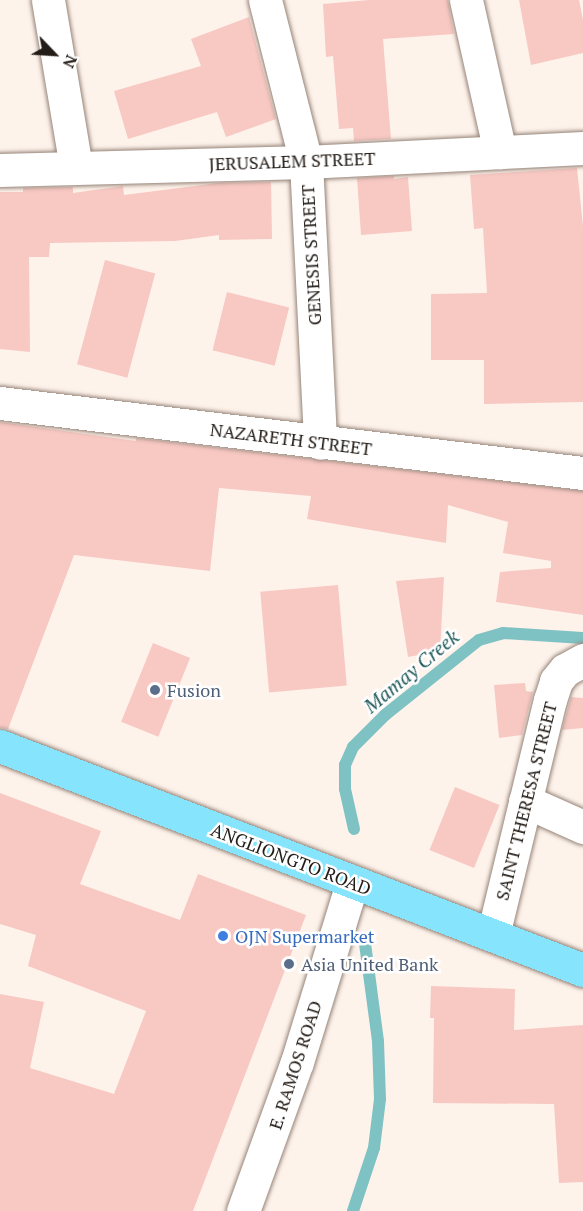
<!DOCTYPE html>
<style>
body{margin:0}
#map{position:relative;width:583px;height:1211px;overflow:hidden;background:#fef3eb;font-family:"PT Serif",serif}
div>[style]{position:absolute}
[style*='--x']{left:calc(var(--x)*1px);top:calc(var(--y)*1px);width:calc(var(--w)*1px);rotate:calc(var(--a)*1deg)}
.stream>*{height:12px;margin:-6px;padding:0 6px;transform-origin:6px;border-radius:6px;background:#7fc2c3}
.building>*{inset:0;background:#f8c8c3;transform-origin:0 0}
.roads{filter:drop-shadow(0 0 2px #958479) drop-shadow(0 0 2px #958479)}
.minor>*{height:33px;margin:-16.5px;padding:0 16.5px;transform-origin:16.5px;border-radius:16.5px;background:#fff}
.primary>*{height:33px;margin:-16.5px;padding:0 16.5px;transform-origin:16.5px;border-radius:16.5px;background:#86e4fd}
.dots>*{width:16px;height:16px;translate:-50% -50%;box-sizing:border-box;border:3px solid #fff;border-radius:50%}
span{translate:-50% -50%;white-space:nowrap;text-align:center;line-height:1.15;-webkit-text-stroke:5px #fff;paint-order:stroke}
.street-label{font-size:18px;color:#231c17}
.service-label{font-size:18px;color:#4e5e75}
.left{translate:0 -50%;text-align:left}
.shop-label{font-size:18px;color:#366cbe}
.water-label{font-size:20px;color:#245d5d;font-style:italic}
.north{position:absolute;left:24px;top:24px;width:60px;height:60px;-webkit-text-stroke:4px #fff;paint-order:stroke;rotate:115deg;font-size:16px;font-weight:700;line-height:24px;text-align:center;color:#231c17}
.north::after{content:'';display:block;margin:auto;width:21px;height:27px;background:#231c17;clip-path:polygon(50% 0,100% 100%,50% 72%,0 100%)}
</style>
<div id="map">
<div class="stream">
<div style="--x:354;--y:829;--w:41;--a:-102.7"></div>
<div style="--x:345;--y:789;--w:24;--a:-90"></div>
<div style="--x:345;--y:765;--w:20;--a:-66"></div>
<div style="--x:353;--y:747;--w:45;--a:-45"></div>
<div style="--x:385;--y:715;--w:120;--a:-38.6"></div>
<div style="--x:479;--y:640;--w:25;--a:-16"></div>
<div style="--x:503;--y:633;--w:80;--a:3.6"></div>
<div style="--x:353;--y:1211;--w:66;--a:-71.6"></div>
<div style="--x:374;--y:1148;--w:49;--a:-83"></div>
<div style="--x:380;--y:1099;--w:58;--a:-92"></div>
<div style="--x:378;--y:1041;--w:99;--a:-97.6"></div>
</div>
<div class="building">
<div style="clip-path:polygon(369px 0,448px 0,454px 34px,383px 39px,391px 139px,354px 141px,353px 128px,339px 129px,333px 56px,326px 57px,323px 4px)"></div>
<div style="clip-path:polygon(519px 0,579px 0,583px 20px,583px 53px,531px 65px)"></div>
<div style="clip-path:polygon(249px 17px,276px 119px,226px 137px,217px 112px,128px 139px,114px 91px,201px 66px,191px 39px)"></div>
<div style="clip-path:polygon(577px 168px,583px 226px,583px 402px,484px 404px,484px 360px,431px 360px,431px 294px,487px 293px,483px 228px,474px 229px,470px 175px)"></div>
<div style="clip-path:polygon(394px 176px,394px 179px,408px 177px,412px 231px,361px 235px,357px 178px)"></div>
<div style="clip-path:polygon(271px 182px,272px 239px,219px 240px,219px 235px,175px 241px,50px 243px,49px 257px,29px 257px,30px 352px,0 349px,0 192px,23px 192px,23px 188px,73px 187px,73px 193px,123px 186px,124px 195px,218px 183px)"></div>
<div style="left:105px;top:260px;width:52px;height:108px;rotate:15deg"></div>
<div style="left:227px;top:292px;width:64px;height:60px;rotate:14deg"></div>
<div style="clip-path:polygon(0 422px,136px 441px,136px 438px,583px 491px,583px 615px,496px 602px,500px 572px,551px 568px,551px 561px,503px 553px,508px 522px,448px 505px,446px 543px,307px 519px,311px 496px,219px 488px,210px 571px,74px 555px,8px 729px,0 728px)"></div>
<div style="clip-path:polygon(444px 577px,440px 651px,408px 657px,396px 581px)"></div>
<div style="left:338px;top:585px;width:101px;height:78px;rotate:85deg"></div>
<div style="left:153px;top:643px;width:40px;height:85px;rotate:22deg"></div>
<div style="clip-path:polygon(525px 683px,526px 691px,533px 692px,522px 735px,499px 738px,494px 685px)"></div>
<div style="clip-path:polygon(571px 697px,583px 698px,583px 728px,562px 730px)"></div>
<div style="left:455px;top:787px;width:48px;height:68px;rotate:22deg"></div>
<div style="clip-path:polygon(0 793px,101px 831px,80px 884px,180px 920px,198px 874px,306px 915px,193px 1211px,0 1211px,0 994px,44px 1002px,30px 1068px,114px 1094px,146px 1011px,28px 966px,36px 935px,0 924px)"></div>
<div style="clip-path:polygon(431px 986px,515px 989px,514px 1030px,583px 1025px,583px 1182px,559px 1183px,554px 1104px,433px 1103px,434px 1018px,430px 1018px)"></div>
</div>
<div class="roads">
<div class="minor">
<div style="--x:48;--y:0;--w:170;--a:80.5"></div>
<div style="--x:265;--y:0;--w:167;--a:75.8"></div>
<div style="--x:306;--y:162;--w:281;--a:87.1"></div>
<div style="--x:466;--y:0;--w:156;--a:77.4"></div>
<div style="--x:0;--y:170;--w:306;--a:-1.5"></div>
<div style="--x:306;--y:162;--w:277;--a:-2.9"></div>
<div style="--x:0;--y:403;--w:587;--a:6.85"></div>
<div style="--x:525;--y:801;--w:64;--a:24.1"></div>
<div style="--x:493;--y:935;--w:242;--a:-76.4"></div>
<div style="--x:550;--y:700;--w:20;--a:-72"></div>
<div style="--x:556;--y:681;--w:14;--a:-51"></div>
<div style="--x:565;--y:670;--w:21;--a:-29"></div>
<div style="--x:243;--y:1211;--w:158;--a:-70.1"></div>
<div style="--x:297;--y:1062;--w:187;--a:-72.9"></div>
</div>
<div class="primary">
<div style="--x:0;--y:746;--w:625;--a:21.02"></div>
</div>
</div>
<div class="dots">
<div style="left:155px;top:690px;background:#5c6f8a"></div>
<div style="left:223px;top:936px;background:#3f7fe0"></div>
<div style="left:289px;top:964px;background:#5c6f8a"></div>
</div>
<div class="street-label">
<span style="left:292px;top:161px;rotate:-2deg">JERUSALEM STREET</span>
<span style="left:311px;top:255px;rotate:-93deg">GENESIS STREET</span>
<span style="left:291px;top:439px;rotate:7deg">NAZARETH STREET</span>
<span style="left:526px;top:801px;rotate:-76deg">SAINT THERESA STREET</span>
<span style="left:291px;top:859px;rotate:21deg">ANGLIONGTO ROAD</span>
<span style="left:295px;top:1065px;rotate:-72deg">E. RAMOS ROAD</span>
</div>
<div class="service-label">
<span class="left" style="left:167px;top:690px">Fusion</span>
<span class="left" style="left:301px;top:964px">Asia United Bank</span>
</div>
<div class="shop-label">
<span class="left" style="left:235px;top:936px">OJN Supermarket</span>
</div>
<div class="water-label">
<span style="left:411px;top:671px;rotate:-40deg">Mamay Creek</span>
</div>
<div class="north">N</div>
</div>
